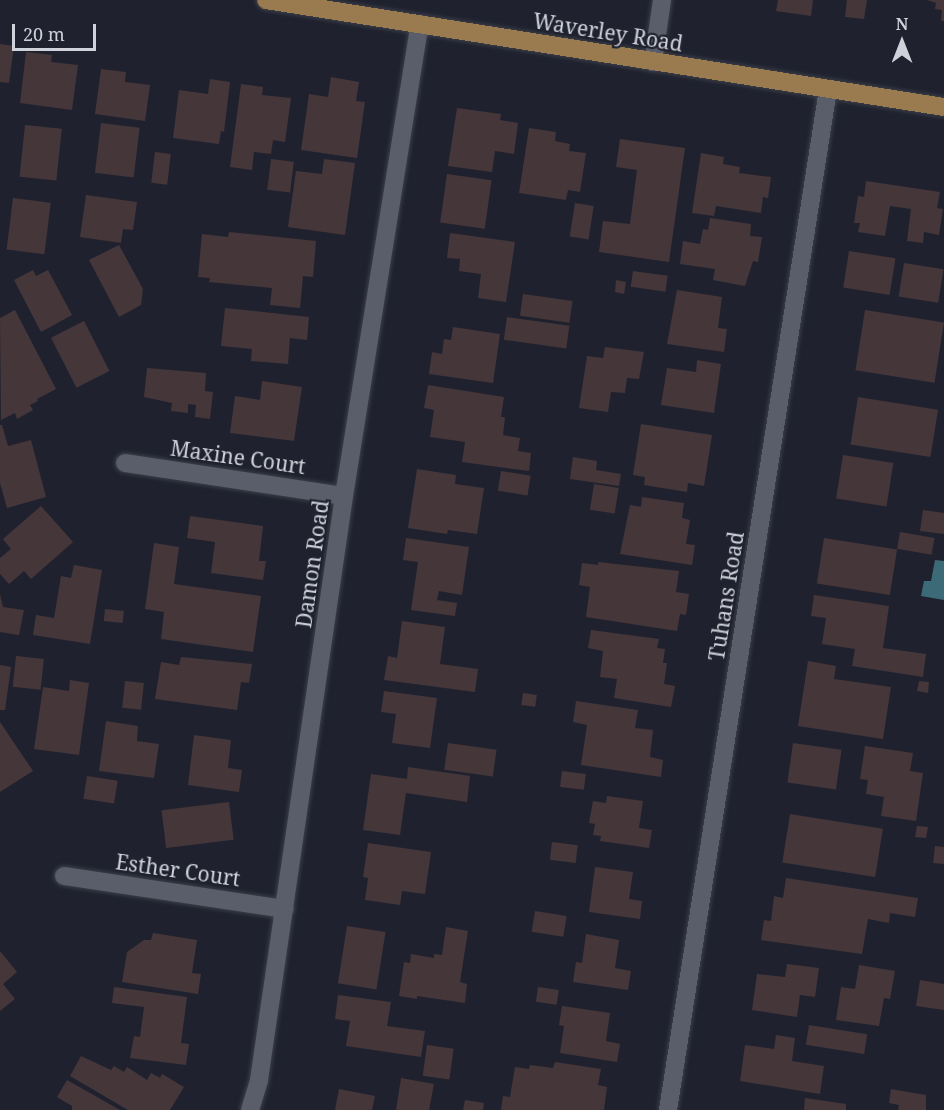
<!DOCTYPE html>
<style>
body{margin:0}
#map{position:relative;width:944px;height:1110px;overflow:hidden;background:#1f222e;font-family:"Noto Serif",serif}
div>[style]{position:absolute}
[style*='--x']{left:calc(var(--x)*1px);top:calc(var(--y)*1px);width:calc(var(--w)*1px);rotate:calc(var(--a)*1deg)}
.water>*{inset:0;background:#3c6a76}
.building>*{inset:0;background:#45363a;transform-origin:0 0}
.roads{filter:drop-shadow(0 0 2px #3c3f49) drop-shadow(0 0 2px #3c3f49)}
.street>*{height:18px;margin:-9px;padding:0 9px;transform-origin:9px;border-radius:9px;background:#5a5e6b}
.primary>*{height:18px;margin:-9px;padding:0 9px;transform-origin:9px;border-radius:9px;background:#9a7b4f}
span{translate:-50% -50%;white-space:nowrap;text-align:center;line-height:1.15;-webkit-text-stroke:4.5px #1f222e;paint-order:stroke}
.street-label{font-size:21px;color:#cfd2da}
.north{position:absolute;left:872px;top:12px;width:60px;height:60px;-webkit-text-stroke:4px #1f222e;paint-order:stroke;rotate:0deg;font-size:16px;font-weight:700;line-height:24px;text-align:center;color:#cfd2da}
.north::after{content:'';display:block;margin:auto;width:21px;height:27px;background:#cfd2da;clip-path:polygon(50% 0,100% 100%,50% 72%,0 100%)}
.scale{position:absolute;left:12px;top:24px;width:84px;height:27px;box-sizing:border-box;border:3px solid #cfd2da;border-top:0;padding-left:8px;font-size:18px;line-height:21px;white-space:nowrap;color:#cfd2da;-webkit-text-stroke:4px #1f222e;paint-order:stroke}
</style>
<div id="map">
<div class="water">
<div style="clip-path:polygon(935px 560px,944px 561px,944px 600px,921px 596px,924px 581px,931px 581px)"></div>
</div>
<div class="building">
<div style="clip-path:polygon(778px 0,813px 0,811px 16px,776px 11px)"></div>
<div style="clip-path:polygon(847px 0,867px 0,864px 19px,845px 17px)"></div>
<div style="clip-path:polygon(927px 0,944px 0,944px 21px,941px 21px,942px 10px,935px 9px,936px 3px)"></div>
<div style="clip-path:polygon(0 44px,14px 46px,9px 83px,0 82px)"></div>
<div style="clip-path:polygon(26px 52px,52px 55px,51px 62px,78px 65px,72px 110px,20px 103px)"></div>
<div style="clip-path:polygon(101px 69px,126px 72px,125px 82px,150px 85px,145px 121px,95px 114px)"></div>
<div style="clip-path:polygon(331px 77px,359px 82px,356px 101px,365px 102px,357px 158px,301px 150px,309px 94px,328px 97px)"></div>
<div style="clip-path:polygon(210px 79px,230px 82px,224px 132px,221px 131px,219px 144px,173px 138px,179px 90px,208px 94px)"></div>
<div style="clip-path:polygon(241px 84px,263px 87px,262px 95px,291px 98px,285px 142px,273px 140px,271px 154px,254px 152px,252px 170px,230px 167px)"></div>
<div style="clip-path:polygon(457px 108px,501px 114px,500px 120px,518px 123px,514px 154px,495px 151px,492px 172px,448px 166px)"></div>
<div style="left:101px;top:123px;width:39px;height:50px;rotate:7deg"></div>
<div style="left:25px;top:125px;width:37px;height:52px;rotate:6deg"></div>
<div style="clip-path:polygon(529px 128px,556px 132px,555px 141px,570px 144px,569px 151px,586px 153px,580px 192px,568px 190px,566px 200px,519px 193px)"></div>
<div style="clip-path:polygon(620px 139px,685px 148px,669px 262px,599px 252px,603px 221px,630px 224px,637px 170px,616px 167px)"></div>
<div style="left:155px;top:152px;width:16px;height:31px;rotate:7deg"></div>
<div style="clip-path:polygon(701px 153px,724px 157px,723px 164px,740px 167px,739px 173px,771px 177px,768px 198px,763px 197px,761px 213px,716px 206px,714px 216px,692px 213px)"></div>
<div style="left:271px;top:159px;width:23px;height:31px;rotate:7deg"></div>
<div style="clip-path:polygon(324px 159px,355px 163px,345px 235px,288px 227px,296px 171px,322px 174px)"></div>
<div style="left:447px;top:174px;width:45px;height:49px;rotate:8deg"></div>
<div style="clip-path:polygon(866px 181px,940px 192px,937px 208px,943px 209px,939px 235px,924px 232px,923px 243px,907px 241px,911px 209px,890px 206px,885px 236px,858px 232px,860px 223px,854px 223px,858px 196px,864px 197px)"></div>
<div style="clip-path:polygon(86px 195px,137px 202px,133px 230px,123px 229px,121px 243px,80px 237px)"></div>
<div style="left:13px;top:198px;width:38px;height:52px;rotate:7deg"></div>
<div style="left:575px;top:203px;width:19px;height:34px;rotate:9deg"></div>
<div style="clip-path:polygon(710px 218px,751px 224px,750px 236px,762px 237px,758px 262px,753px 261px,745px 286px,713px 280px,715px 269px,680px 264px,683px 241px,700px 244px,703px 229px,708px 230px)"></div>
<div style="clip-path:polygon(229px 232px,316px 241px,313px 277px,303px 276px,300px 308px,270px 305px,272px 288px,209px 282px,210px 278px,198px 277px,202px 234px,228px 237px)"></div>
<div style="clip-path:polygon(450px 233px,515px 242px,506px 302px,478px 298px,481px 274px,459px 271px,460px 259px,447px 258px)"></div>
<div style="clip-path:polygon(119px 245px,143px 289px,141px 305px,119px 317px,89px 260px)"></div>
<div style="left:849px;top:251px;width:47px;height:37px;rotate:9deg"></div>
<div style="left:904px;top:263px;width:40px;height:34px;rotate:9deg"></div>
<div style="clip-path:polygon(33px 270px,36px 276px,48px 270px,72px 315px,41px 332px,14px 280px)"></div>
<div style="left:633px;top:271px;width:35px;height:16px;rotate:8deg"></div>
<div style="clip-path:polygon(616px 280px,626px 282px,624px 294px,615px 292px)"></div>
<div style="clip-path:polygon(677px 290px,722px 297px,718px 328px,727px 329px,724px 352px,667px 344px)"></div>
<div style="left:523px;top:294px;width:50px;height:22px;rotate:8deg"></div>
<div style="clip-path:polygon(225px 308px,309px 317px,307px 340px,290px 338px,288px 364px,251px 361px,252px 349px,221px 346px)"></div>
<div style="clip-path:polygon(15px 310px,56px 389px,37px 399px,38px 401px,30px 405px,33px 410px,17px 419px,15px 413px,1px 420px,0 318px)"></div>
<div style="left:865px;top:310px;width:80px;height:61px;rotate:9deg"></div>
<div style="left:507px;top:317px;width:63px;height:23px;rotate:8deg"></div>
<div style="left:84px;top:321px;width:56px;height:37px;rotate:63deg"></div>
<div style="clip-path:polygon(453px 327px,500px 334px,493px 383px,429px 374px,432px 352px,442px 354px,444px 339px,451px 340px)"></div>
<div style="clip-path:polygon(605px 347px,644px 352px,639px 379px,627px 378px,625px 393px,611px 392px,608px 412px,579px 408px,587px 356px,603px 358px)"></div>
<div style="clip-path:polygon(697px 360px,721px 364px,714px 413px,661px 405px,667px 368px,696px 372px)"></div>
<div style="clip-path:polygon(147px 368px,206px 373px,205px 391px,213px 392px,210px 419px,195px 417px,196px 405px,188px 404px,188px 413px,171px 411px,172px 403px,144px 397px)"></div>
<div style="clip-path:polygon(262px 381px,302px 387px,294px 441px,230px 433px,235px 396px,260px 400px)"></div>
<div style="clip-path:polygon(428px 385px,504px 397px,501px 417px,505px 417px,503px 435px,520px 438px,518px 451px,531px 453px,529px 471px,462px 462px,465px 442px,430px 437px,434px 410px,424px 408px)"></div>
<div style="left:858px;top:397px;width:81px;height:48px;rotate:9deg"></div>
<div style="clip-path:polygon(641px 424px,712px 435px,704px 486px,688px 483px,687px 492px,644px 485px,645px 477px,633px 475px)"></div>
<div style="clip-path:polygon(0 425px,2px 425px,8px 446px,31px 440px,46px 497px,7px 508px,0 483px)"></div>
<div style="left:843px;top:455px;width:51px;height:44px;rotate:9deg"></div>
<div style="clip-path:polygon(573px 457px,597px 461px,596px 470px,621px 474px,619px 486px,570px 479px)"></div>
<div style="clip-path:polygon(417px 469px,456px 475px,455px 484px,484px 488px,477px 534px,448px 530px,447px 534px,408px 528px)"></div>
<div style="left:501px;top:471px;width:30px;height:20px;rotate:9deg"></div>
<div style="left:594px;top:484px;width:25px;height:26px;rotate:9deg"></div>
<div style="clip-path:polygon(642px 497px,684px 503px,682px 518px,690px 520px,686px 544px,695px 545px,692px 565px,620px 554px,630px 505px,641px 507px)"></div>
<div style="clip-path:polygon(41px 506px,73px 542px,31px 579px,24px 571px,9px 584px,0 574px,0 558px,11px 549px,3px 539px)"></div>
<div style="clip-path:polygon(923px 510px,944px 513px,944px 534px,920px 531px)"></div>
<div style="clip-path:polygon(190px 516px,263px 526px,259px 561px,266px 561px,263px 580px,211px 573px,215px 542px,187px 538px)"></div>
<div style="left:900px;top:532px;width:35px;height:17px;rotate:10deg"></div>
<div style="clip-path:polygon(406px 538px,469px 547px,462px 595px,439px 591px,437px 600px,457px 603px,455px 616px,411px 610px,418px 562px,403px 560px)"></div>
<div style="left:824px;top:538px;width:74px;height:46px;rotate:9deg"></div>
<div style="clip-path:polygon(154px 543px,179px 547px,174px 584px,261px 596px,253px 652px,161px 639px,164px 612px,145px 609px)"></div>
<div style="clip-path:polygon(598px 562px,679px 571px,676px 592px,689px 594px,686px 615px,680px 614px,677px 631px,586px 617px,590px 587px,579px 585px,582px 563px,598px 565px)"></div>
<div style="clip-path:polygon(74px 565px,102px 570px,90px 644px,33px 635px,36px 615px,54px 618px,61px 576px,71px 578px)"></div>
<div style="clip-path:polygon(0 594px,3px 607px,24px 610px,19px 635px,0 632px)"></div>
<div style="clip-path:polygon(814px 595px,889px 606px,883px 648px,926px 654px,923px 677px,852px 666px,855px 649px,822px 644px,826px 618px,811px 616px)"></div>
<div style="left:105px;top:609px;width:19px;height:12px;rotate:6deg"></div>
<div style="clip-path:polygon(402px 621px,445px 627px,440px 664px,478px 669px,475px 692px,384px 680px,388px 656px,397px 658px)"></div>
<div style="clip-path:polygon(591px 630px,659px 639px,657px 648px,665px 649px,663px 663px,667px 663px,664px 684px,675px 686px,671px 707px,614px 698px,617px 679px,600px 677px,603px 651px,588px 648px)"></div>
<div style="left:16px;top:656px;width:28px;height:31px;rotate:6deg"></div>
<div style="clip-path:polygon(181px 657px,252px 664px,249px 683px,241px 682px,237px 710px,155px 699px,161px 662px,179px 665px)"></div>
<div style="clip-path:polygon(808px 661px,836px 666px,834px 679px,891px 687px,883px 739px,798px 726px)"></div>
<div style="clip-path:polygon(0 665px,11px 667px,5px 710px,0 710px)"></div>
<div style="clip-path:polygon(70px 680px,89px 683px,79px 755px,34px 749px,43px 687px,69px 691px)"></div>
<div style="left:125px;top:681px;width:19px;height:27px;rotate:6deg"></div>
<div style="clip-path:polygon(919px 681px,929px 682px,928px 693px,917px 691px)"></div>
<div style="clip-path:polygon(384px 691px,437px 698px,430px 748px,392px 743px,396px 714px,381px 712px)"></div>
<div style="left:523px;top:693px;width:14px;height:12px;rotate:8deg"></div>
<div style="clip-path:polygon(576px 701px,638px 710px,635px 728px,653px 730px,650px 757px,663px 760px,661px 777px,581px 765px,587px 725px,573px 722px)"></div>
<div style="clip-path:polygon(106px 721px,138px 726px,137px 741px,159px 744px,154px 778px,99px 771px)"></div>
<div style="clip-path:polygon(0 722px,33px 771px,0 792px)"></div>
<div style="clip-path:polygon(194px 735px,231px 740px,228px 768px,242px 770px,239px 792px,188px 785px)"></div>
<div style="left:448px;top:743px;width:49px;height:27px;rotate:8deg"></div>
<div style="left:793px;top:743px;width:49px;height:40px;rotate:8deg"></div>
<div style="clip-path:polygon(865px 746px,913px 753px,910px 771px,923px 773px,916px 821px,881px 816px,884px 797px,866px 794px,868px 780px,860px 779px)"></div>
<div style="clip-path:polygon(408px 767px,470px 776px,467px 802px,406px 793px,400px 835px,363px 830px,371px 774px,407px 779px)"></div>
<div style="left:562px;top:771px;width:24px;height:16px;rotate:7deg"></div>
<div style="left:87px;top:776px;width:31px;height:23px;rotate:9deg"></div>
<div style="clip-path:polygon(607px 796px,643px 801px,639px 828px,652px 830px,649px 848px,600px 841px,601px 836px,593px 835px,595px 824px,589px 823px,593px 801px,606px 803px)"></div>
<div style="left:229px;top:802px;width:38px;height:68px;rotate:83deg"></div>
<div style="left:790px;top:814px;width:94px;height:49px;rotate:9deg"></div>
<div style="clip-path:polygon(917px 826px,928px 827px,926px 838px,915px 837px)"></div>
<div style="left:552px;top:842px;width:26px;height:18px;rotate:7deg"></div>
<div style="clip-path:polygon(368px 843px,431px 852px,425px 894px,402px 891px,400px 905px,365px 900px,368px 878px,363px 877px)"></div>
<div style="clip-path:polygon(935px 846px,944px 847px,944px 864px,933px 863px)"></div>
<div style="clip-path:polygon(595px 867px,633px 872px,629px 899px,642px 901px,640px 919px,589px 912px)"></div>
<div style="clip-path:polygon(786px 878px,918px 898px,915px 917px,890px 913px,889px 923px,868px 919px,862px 954px,761px 940px,764px 920px,771px 921px,774px 896px,783px 898px)"></div>
<div style="left:535px;top:911px;width:32px;height:21px;rotate:9deg"></div>
<div style="left:347px;top:926px;width:39px;height:58px;rotate:9deg"></div>
<div style="clip-path:polygon(446px 927px,468px 931px,460px 982px,467px 984px,465px 1003px,417px 996px,417px 999px,399px 996px,404px 962px,410px 963px,411px 954px,434px 958px,434px 954px,442px 955px)"></div>
<div style="clip-path:polygon(153px 933px,197px 940px,192px 973px,201px 974px,198px 994px,122px 982px,127px 952px,144px 940px,151px 940px)"></div>
<div style="clip-path:polygon(586px 934px,619px 940px,615px 968px,631px 971px,628px 990px,573px 982px,576px 962px,582px 963px)"></div>
<div style="clip-path:polygon(0 951px,17px 972px,3px 984px,15px 999px,0 1011px)"></div>
<div style="clip-path:polygon(787px 964px,819px 968px,815px 997px,800px 995px,797px 1017px,752px 1010px,757px 974px,785px 977px)"></div>
<div style="clip-path:polygon(859px 965px,895px 971px,890px 999px,884px 998px,879px 1026px,836px 1020px,841px 987px,855px 989px)"></div>
<div style="clip-path:polygon(920px 980px,944px 984px,944px 1010px,916px 1006px)"></div>
<div style="clip-path:polygon(114px 987px,187px 997px,181px 1043px,189px 1044px,186px 1065px,130px 1058px,134px 1036px,140px 1037px,144px 1007px,112px 1003px)"></div>
<div style="left:538px;top:987px;width:21px;height:15px;rotate:8deg"></div>
<div style="clip-path:polygon(338px 995px,391px 1002px,387px 1026px,425px 1031px,421px 1057px,346px 1046px,350px 1021px,335px 1019px)"></div>
<div style="clip-path:polygon(562px 1006px,610px 1013px,606px 1041px,620px 1044px,617px 1062px,560px 1053px,564px 1026px,559px 1025px)"></div>
<div style="left:809px;top:1025px;width:59px;height:20px;rotate:9deg"></div>
<div style="clip-path:polygon(776px 1035px,795px 1038px,792px 1061px,824px 1066px,820px 1094px,740px 1081px,745px 1045px,774px 1049px)"></div>
<div style="left:427px;top:1045px;width:27px;height:31px;rotate:8deg"></div>
<div style="clip-path:polygon(81px 1056px,111px 1070px,114px 1066px,124px 1072px,127px 1067px,147px 1080px,151px 1073px,160px 1078px,162px 1074px,184px 1087px,170px 1110px,128px 1110px,70px 1076px)"></div>
<div style="clip-path:polygon(555px 1062px,601px 1069px,598px 1085px,607px 1087px,604px 1110px,501px 1110px,503px 1096px,510px 1097px,515px 1067px,529px 1069px,530px 1065px,553px 1068px)"></div>
<div style="clip-path:polygon(401px 1078px,434px 1084px,429px 1110px,396px 1110px)"></div>
<div style="clip-path:polygon(67px 1080px,120px 1110px,72px 1110px,72px 1106px,57px 1097px)"></div>
<div style="clip-path:polygon(339px 1089px,375px 1096px,372px 1110px,335px 1110px)"></div>
<div style="clip-path:polygon(891px 1089px,926px 1095px,926px 1110px,898px 1110px,899px 1105px,889px 1103px)"></div>
<div style="clip-path:polygon(805px 1098px,846px 1104px,846px 1110px,804px 1110px)"></div>
<div style="clip-path:polygon(465px 1100px,484px 1103px,483px 1110px,463px 1110px)"></div>
</div>
<div class="roads">
<div class="street">
<div style="--x:653;--y:62;--w:63;--a:-81.7"></div>
<div style="--x:125;--y:463;--w:221;--a:8.6"></div>
<div style="--x:64;--y:876;--w:223;--a:8.5"></div>
<div style="--x:250;--y:1110;--w:31;--a:-73"></div>
<div style="--x:259;--y:1080;--w:590;--a:-81.72"></div>
<div style="--x:344;--y:496;--w:478;--a:-80.9"></div>
<div style="--x:668;--y:1110;--w:1033;--a:-81.09"></div>
</div>
<div class="primary">
<div style="--x:266;--y:0;--w:686;--a:8.97"></div>
</div>
</div>
<div class="street-label">
<span style="left:608px;top:32px;rotate:9deg">Waverley Road</span>
<span style="left:238px;top:457px;rotate:8deg">Maxine Court</span>
<span style="left:312px;top:564px;rotate:-82deg">Damon Road</span>
<span style="left:726px;top:596px;rotate:-81deg">Tuhans Road</span>
<span style="left:178px;top:870px;rotate:8deg">Esther Court</span>
</div>
<div class="north">N</div>
<div class="scale">20 m</div>
</div>
